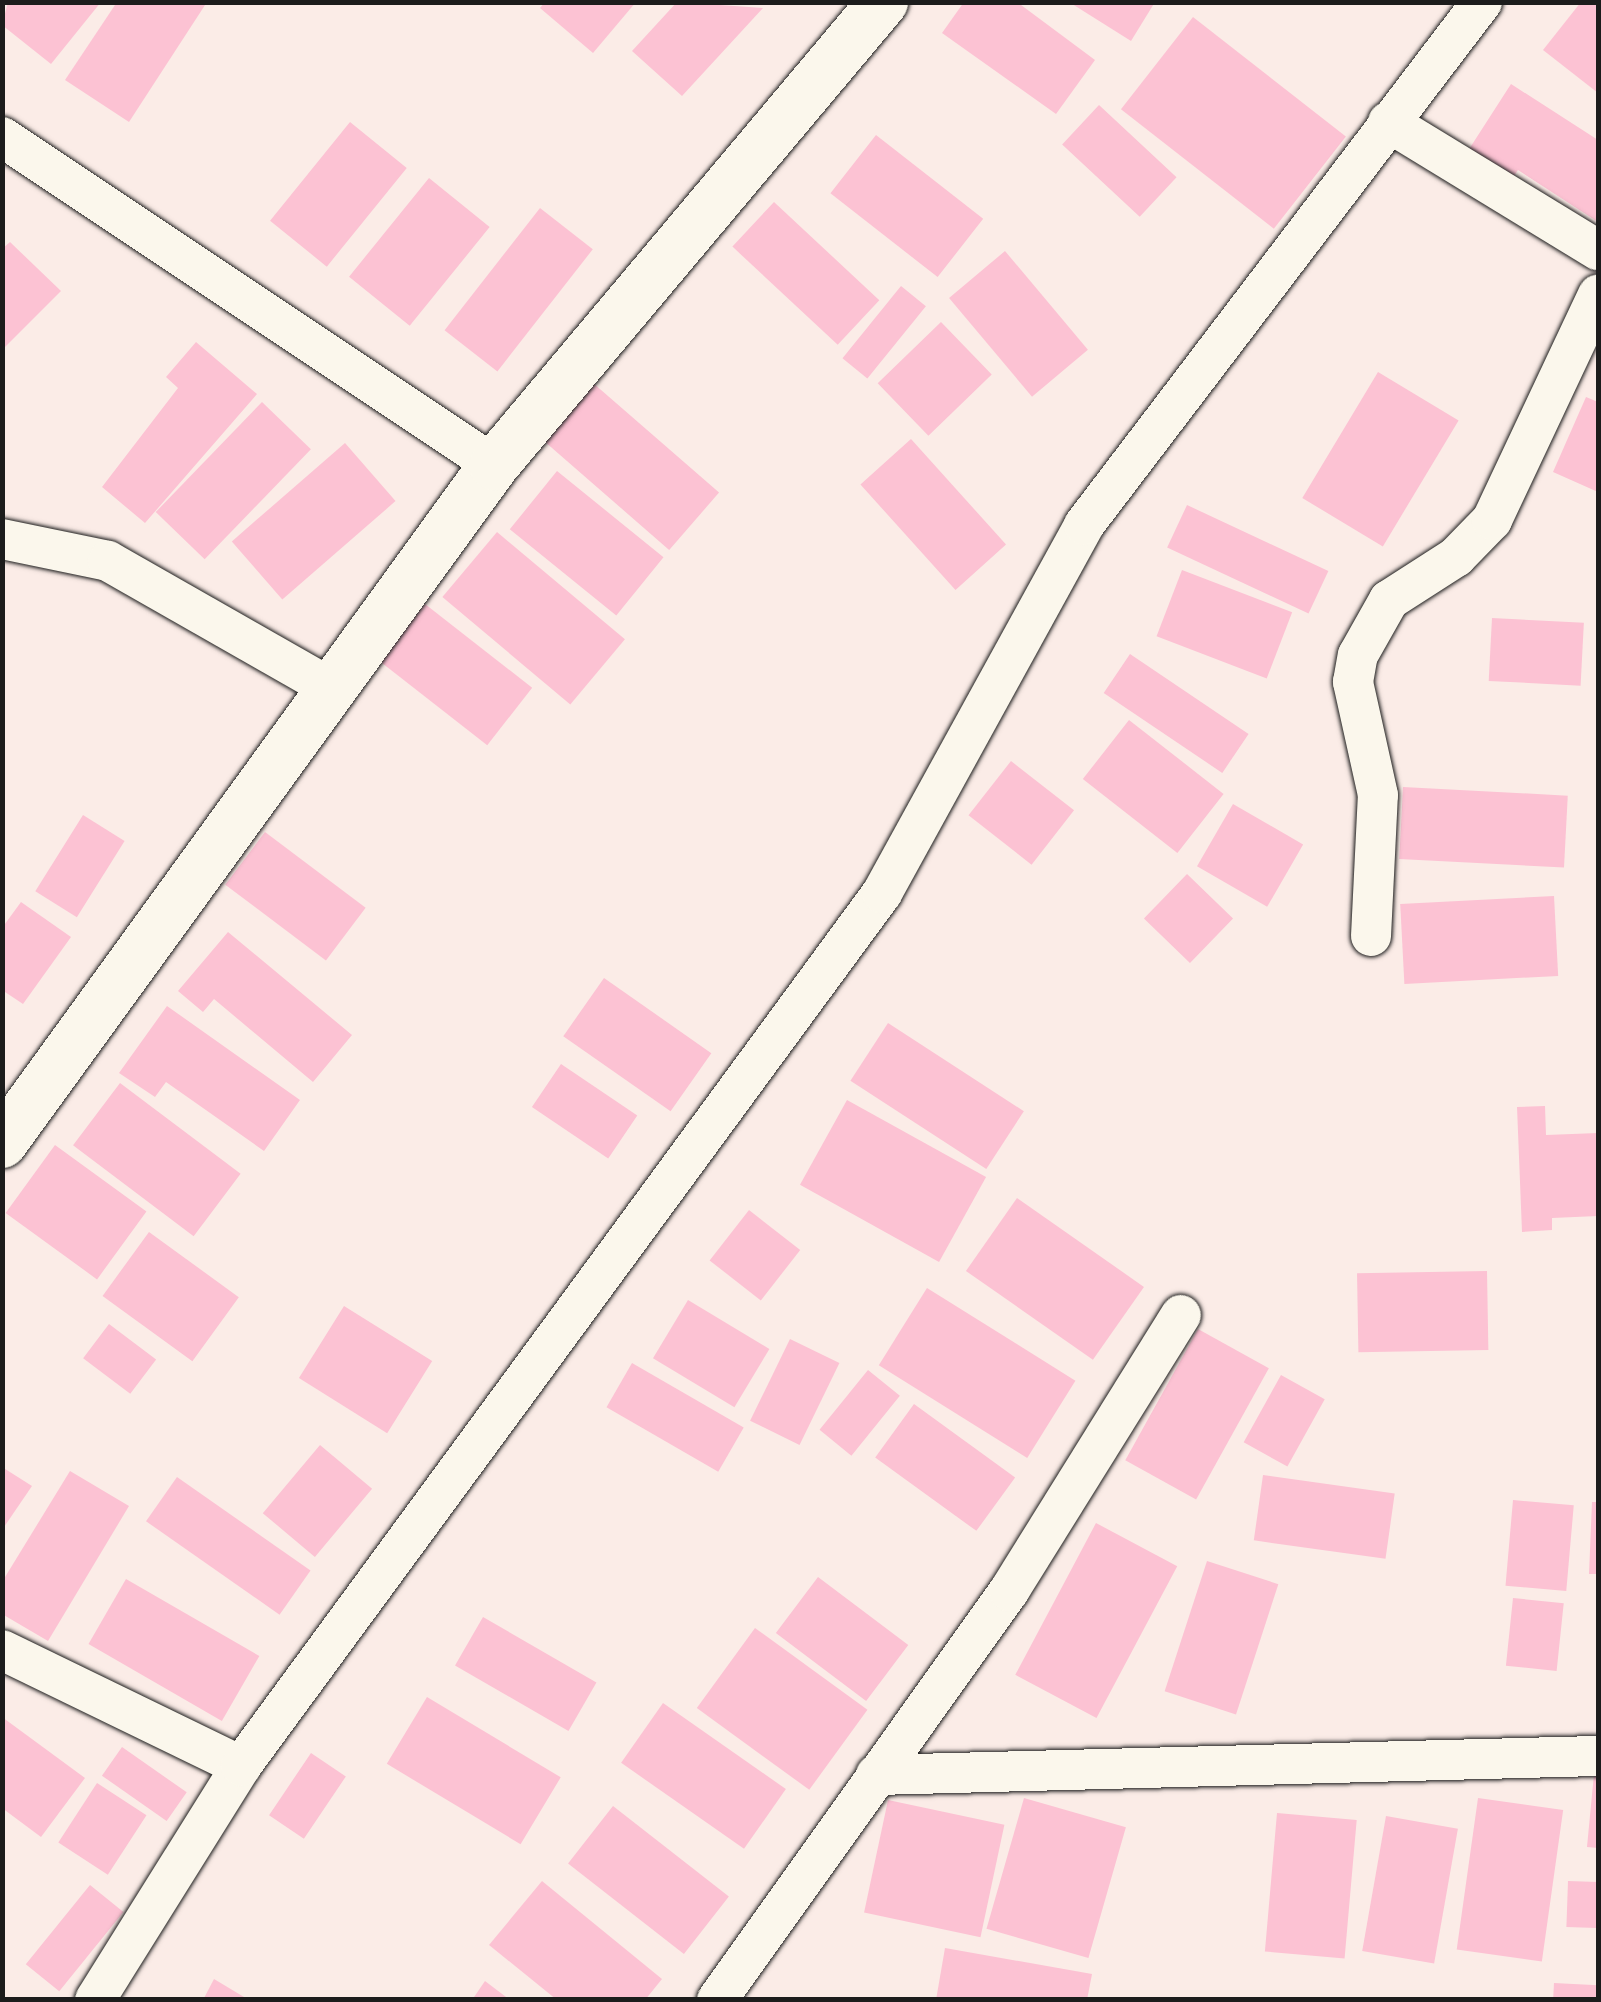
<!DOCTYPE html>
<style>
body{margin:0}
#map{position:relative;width:1601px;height:2002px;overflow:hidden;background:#fbece7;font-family:Caveat,sans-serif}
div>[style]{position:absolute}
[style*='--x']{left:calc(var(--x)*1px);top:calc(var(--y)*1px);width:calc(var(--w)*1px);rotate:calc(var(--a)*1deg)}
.building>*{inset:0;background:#fcc2d3;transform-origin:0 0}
.roads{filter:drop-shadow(0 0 2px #1c1c1c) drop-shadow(0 0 2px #1c1c1c)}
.minor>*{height:40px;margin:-20px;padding:0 20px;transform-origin:20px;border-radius:20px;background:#fbf7ec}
.tertiary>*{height:50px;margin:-25px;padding:0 25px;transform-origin:25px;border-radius:25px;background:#fbf7ec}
span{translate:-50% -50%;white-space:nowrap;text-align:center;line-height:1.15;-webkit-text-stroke:10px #fbf7ec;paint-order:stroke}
.frame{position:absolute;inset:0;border:5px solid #1c1c1c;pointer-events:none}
</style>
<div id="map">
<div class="building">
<div style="clip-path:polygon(8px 2px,101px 2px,51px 64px,2px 25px)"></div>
<div style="clip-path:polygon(117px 2px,207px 2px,129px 122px,65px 80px)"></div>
<div style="clip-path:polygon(545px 2px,636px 2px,593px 53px,540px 8px)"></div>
<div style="clip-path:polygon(677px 2px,763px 8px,682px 96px,632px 51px)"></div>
<div style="clip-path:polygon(964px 2px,1017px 2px,1095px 60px,1056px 114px,942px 33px)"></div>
<div style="clip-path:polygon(1069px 2px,1155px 2px,1131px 41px)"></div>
<div style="clip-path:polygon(1581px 2px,1598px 2px,1598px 93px,1543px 50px)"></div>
<div style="left:1193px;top:17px;width:194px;height:117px;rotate:38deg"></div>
<div style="clip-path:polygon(1511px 84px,1598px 140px,1598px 222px,1518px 170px,1508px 185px,1464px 157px)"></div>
<div style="left:1099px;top:105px;width:106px;height:54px;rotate:43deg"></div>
<div style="left:350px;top:122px;width:73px;height:127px;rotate:39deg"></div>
<div style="left:876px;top:135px;width:136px;height:74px;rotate:38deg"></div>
<div style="left:429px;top:178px;width:78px;height:127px;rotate:39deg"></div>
<div style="left:774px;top:202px;width:144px;height:61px;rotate:43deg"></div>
<div style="left:540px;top:208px;width:67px;height:155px;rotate:38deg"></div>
<div style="clip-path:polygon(10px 242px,61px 291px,2px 350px,2px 249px)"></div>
<div style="left:1005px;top:251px;width:129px;height:73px;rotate:50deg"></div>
<div style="left:901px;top:286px;width:32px;height:93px;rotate:39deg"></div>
<div style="left:941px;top:322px;width:73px;height:88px;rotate:46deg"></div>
<div style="clip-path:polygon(196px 342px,257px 394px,145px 523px,102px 487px,178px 388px,166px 377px)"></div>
<div style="left:1378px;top:372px;width:94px;height:147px;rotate:31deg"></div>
<div style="left:593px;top:383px;width:167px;height:76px;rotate:41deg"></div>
<div style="clip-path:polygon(1586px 397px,1598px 402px,1598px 492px,1553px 472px)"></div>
<div style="left:262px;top:402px;width:68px;height:153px;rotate:44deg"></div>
<div style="left:911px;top:439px;width:142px;height:68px;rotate:48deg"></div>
<div style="left:345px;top:443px;width:77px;height:150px;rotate:49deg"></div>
<div style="left:557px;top:471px;width:137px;height:75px;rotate:39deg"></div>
<div style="left:1187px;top:505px;width:156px;height:47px;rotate:25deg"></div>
<div style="left:497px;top:532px;width:167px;height:85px;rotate:40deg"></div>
<div style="left:1182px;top:570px;width:118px;height:71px;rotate:21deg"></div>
<div style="left:425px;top:604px;width:136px;height:73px;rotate:38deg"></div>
<div style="left:1492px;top:618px;width:92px;height:63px;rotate:3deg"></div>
<div style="left:1130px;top:654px;width:143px;height:47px;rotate:34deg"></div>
<div style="left:1129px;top:720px;width:120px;height:75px;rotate:38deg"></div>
<div style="left:1011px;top:761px;width:80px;height:69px;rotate:38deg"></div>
<div style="left:1403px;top:787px;width:165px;height:72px;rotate:3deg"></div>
<div style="left:1233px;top:804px;width:81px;height:72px;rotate:30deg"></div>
<div style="left:83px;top:815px;width:49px;height:90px;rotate:32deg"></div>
<div style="left:265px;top:832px;width:126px;height:66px;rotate:37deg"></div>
<div style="left:1187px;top:874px;width:64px;height:62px;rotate:44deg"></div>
<div style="left:1554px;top:896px;width:80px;height:154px;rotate:87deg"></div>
<div style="clip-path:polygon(21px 902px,71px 937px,23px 1004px,2px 990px,2px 928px)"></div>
<div style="clip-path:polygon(228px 932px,352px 1035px,313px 1082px,214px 999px,203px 1012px,178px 991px)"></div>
<div style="left:604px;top:978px;width:131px;height:71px;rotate:35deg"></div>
<div style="clip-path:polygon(167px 1006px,300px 1100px,264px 1151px,166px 1082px,155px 1097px,119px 1073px)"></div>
<div style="left:888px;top:1023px;width:162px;height:69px;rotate:33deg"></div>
<div style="left:561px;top:1064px;width:92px;height:52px;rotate:34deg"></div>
<div style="left:120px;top:1083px;width:151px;height:78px;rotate:37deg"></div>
<div style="left:847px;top:1100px;width:159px;height:97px;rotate:29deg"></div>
<div style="clip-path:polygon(1545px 1106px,1546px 1135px,1598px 1133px,1598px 1216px,1552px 1218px,1552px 1230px,1522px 1232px,1517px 1107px)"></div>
<div style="left:55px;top:1145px;width:113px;height:84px;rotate:36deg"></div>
<div style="left:1017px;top:1198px;width:155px;height:89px;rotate:35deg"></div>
<div style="left:749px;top:1210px;width:65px;height:64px;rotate:38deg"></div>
<div style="left:149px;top:1232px;width:111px;height:79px;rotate:36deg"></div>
<div style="left:1487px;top:1271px;width:79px;height:130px;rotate:89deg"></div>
<div style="left:927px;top:1288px;width:175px;height:91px;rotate:32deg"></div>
<div style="left:688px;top:1300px;width:95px;height:68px;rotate:31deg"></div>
<div style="left:344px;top:1306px;width:104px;height:85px;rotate:32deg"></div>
<div style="left:109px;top:1324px;width:59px;height:43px;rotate:37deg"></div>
<div style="left:1198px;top:1329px;width:81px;height:150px;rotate:29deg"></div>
<div style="left:790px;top:1339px;width:55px;height:91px;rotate:26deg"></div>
<div style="left:632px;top:1363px;width:129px;height:51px;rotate:30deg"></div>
<div style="left:868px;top:1370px;width:41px;height:77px;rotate:39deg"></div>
<div style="left:1281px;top:1375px;width:50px;height:77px;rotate:29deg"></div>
<div style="left:914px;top:1404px;width:125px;height:66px;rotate:36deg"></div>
<div style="left:320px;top:1445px;width:68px;height:89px;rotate:40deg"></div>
<div style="clip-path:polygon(2px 1467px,32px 1486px,2px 1530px)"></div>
<div style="clip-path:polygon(70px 1471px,129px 1506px,48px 1641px,2px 1614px,2px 1582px)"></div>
<div style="left:1263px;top:1475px;width:133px;height:66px;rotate:8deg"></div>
<div style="left:177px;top:1477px;width:163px;height:54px;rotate:35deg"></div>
<div style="left:1513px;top:1500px;width:61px;height:86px;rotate:5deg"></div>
<div style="clip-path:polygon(1592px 1502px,1598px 1502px,1598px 1574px,1589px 1574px)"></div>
<div style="left:1096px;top:1523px;width:92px;height:172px;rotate:28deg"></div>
<div style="left:1207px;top:1561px;width:75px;height:137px;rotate:18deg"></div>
<div style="left:818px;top:1577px;width:113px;height:70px;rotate:37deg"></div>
<div style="left:126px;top:1579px;width:154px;height:75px;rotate:30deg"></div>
<div style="left:1513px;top:1598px;width:51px;height:68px;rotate:6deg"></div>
<div style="left:483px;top:1617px;width:131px;height:56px;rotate:30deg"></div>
<div style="left:755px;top:1628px;width:139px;height:99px;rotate:36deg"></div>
<div style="left:427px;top:1697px;width:156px;height:78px;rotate:31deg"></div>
<div style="left:663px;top:1703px;width:150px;height:73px;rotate:35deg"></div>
<div style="clip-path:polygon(2px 1717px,85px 1778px,41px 1837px,2px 1808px)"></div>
<div style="left:122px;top:1747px;width:79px;height:35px;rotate:35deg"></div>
<div style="left:311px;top:1753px;width:42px;height:75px;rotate:34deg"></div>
<div style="clip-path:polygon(1594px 1774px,1598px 1774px,1598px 1848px,1587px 1847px)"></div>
<div style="left:97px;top:1783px;width:59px;height:71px;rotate:33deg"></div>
<div style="left:1024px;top:1798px;width:106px;height:136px;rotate:16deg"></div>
<div style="left:1478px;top:1798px;width:86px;height:153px;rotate:8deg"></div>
<div style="left:888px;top:1800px;width:119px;height:115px;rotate:12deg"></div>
<div style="left:613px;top:1806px;width:147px;height:73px;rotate:38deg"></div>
<div style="left:1277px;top:1813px;width:80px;height:139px;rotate:5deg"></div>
<div style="left:1386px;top:1816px;width:73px;height:137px;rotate:10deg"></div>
<div style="clip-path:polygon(542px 1881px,662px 1979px,645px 2000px,557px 2000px,489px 1945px)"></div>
<div style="left:1568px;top:1881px;width:30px;height:46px;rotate:2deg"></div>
<div style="left:90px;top:1885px;width:43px;height:102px;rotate:39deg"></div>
<div style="clip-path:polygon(945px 1948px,1092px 1974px,1087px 2000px,936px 2000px)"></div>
<div style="clip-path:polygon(214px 1979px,249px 2000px,203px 2000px)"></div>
<div style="clip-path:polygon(485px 1981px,510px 2000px,472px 2000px)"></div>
<div style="left:1554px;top:1983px;width:44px;height:17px;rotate:3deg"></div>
</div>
<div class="roads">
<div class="minor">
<div style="--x:1388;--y:122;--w:246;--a:31.4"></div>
<div style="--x:2;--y:137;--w:591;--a:33.69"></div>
<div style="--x:2;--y:539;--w:108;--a:11.7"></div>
<div style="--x:108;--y:561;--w:258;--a:29.7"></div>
<div style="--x:1371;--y:936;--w:141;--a:-87.2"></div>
<div style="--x:1378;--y:795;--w:116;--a:-102.5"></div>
<div style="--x:1353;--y:682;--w:27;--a:-80"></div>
<div style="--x:1358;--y:655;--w:63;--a:-60.6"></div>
<div style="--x:1389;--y:600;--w:80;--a:-32.7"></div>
<div style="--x:1456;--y:557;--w:52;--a:-45.8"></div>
<div style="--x:1492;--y:520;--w:249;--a:-64.8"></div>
<div style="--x:2;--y:1650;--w:266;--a:25.9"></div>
<div style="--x:876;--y:1775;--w:722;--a:-1.51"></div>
<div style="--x:95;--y:2000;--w:276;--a:-58"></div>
<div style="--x:241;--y:1766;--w:1083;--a:-53.71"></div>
<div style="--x:882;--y:893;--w:420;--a:-61.2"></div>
<div style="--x:1084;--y:525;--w:657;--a:-52.73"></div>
<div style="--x:717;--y:2000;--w:503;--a:-54.48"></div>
<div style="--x:1009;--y:1591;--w:325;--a:-58.1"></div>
</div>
<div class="tertiary">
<div style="--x:2;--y:1143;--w:838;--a:-54.03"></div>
<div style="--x:494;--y:465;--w:605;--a:-49.96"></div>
</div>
</div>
<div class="frame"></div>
</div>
